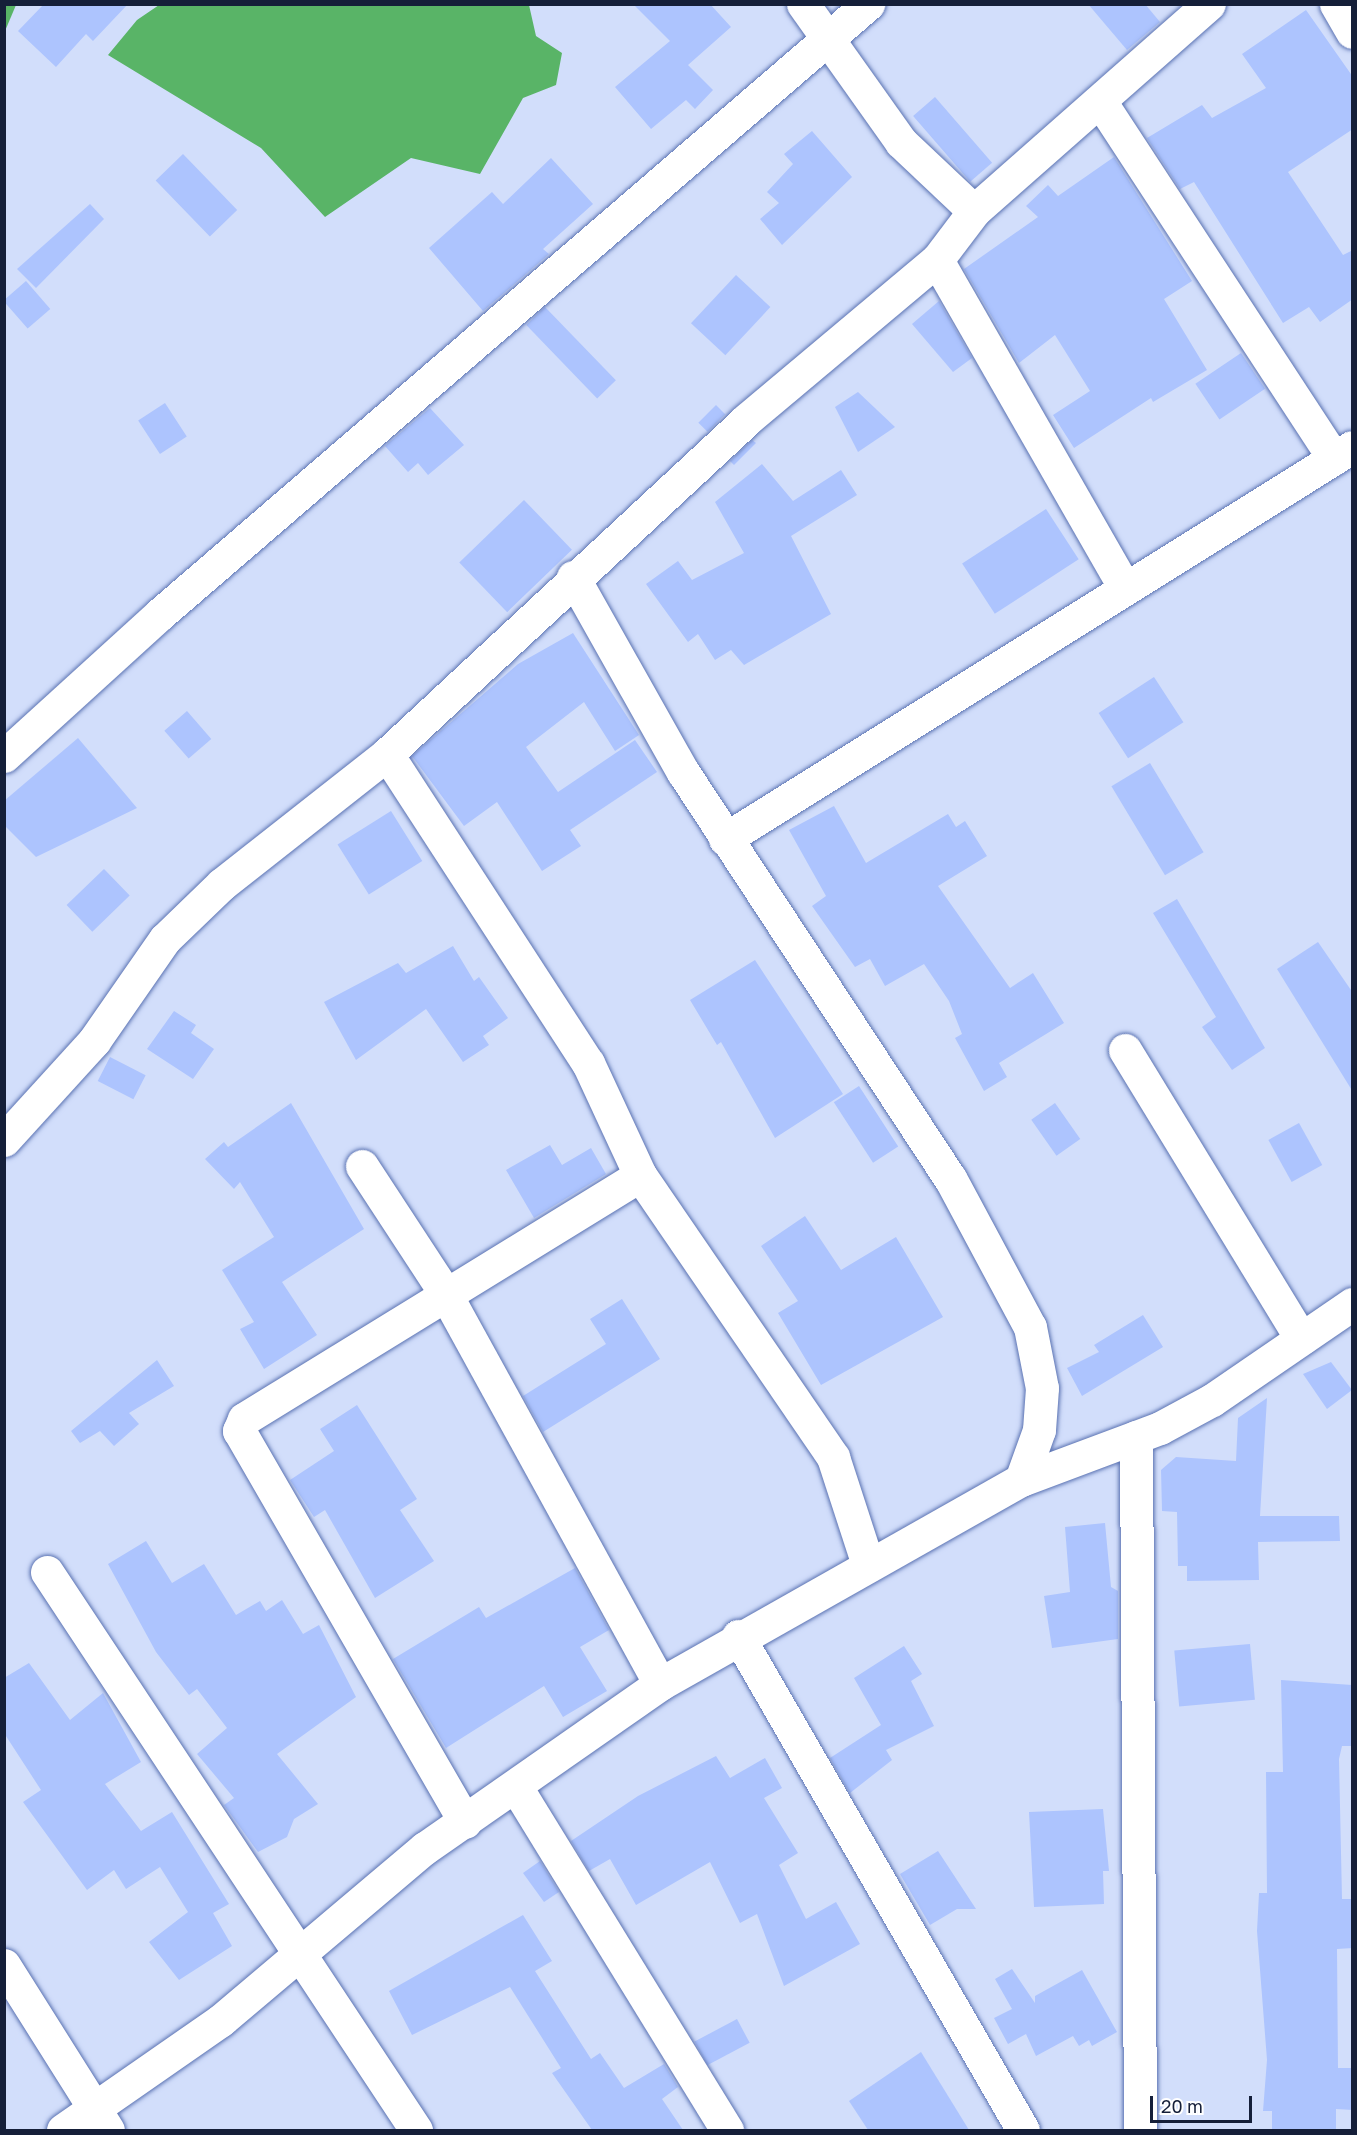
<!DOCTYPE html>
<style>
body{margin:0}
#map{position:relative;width:1357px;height:2135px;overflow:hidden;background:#d2defb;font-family:"Golos Text",sans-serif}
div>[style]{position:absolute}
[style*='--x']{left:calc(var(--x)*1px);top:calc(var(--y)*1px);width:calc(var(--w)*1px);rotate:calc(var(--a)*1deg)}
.forest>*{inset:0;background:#59b467}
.building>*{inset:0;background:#adc4fe;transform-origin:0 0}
.roads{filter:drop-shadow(0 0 2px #5a72b2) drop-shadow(0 0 2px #5a72b2)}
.minor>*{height:33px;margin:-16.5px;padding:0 16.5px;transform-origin:16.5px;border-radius:16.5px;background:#fff}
span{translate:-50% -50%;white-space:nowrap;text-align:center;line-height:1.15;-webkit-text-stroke:6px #fff;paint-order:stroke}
.frame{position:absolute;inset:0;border:6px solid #151f39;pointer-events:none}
.scale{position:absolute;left:1150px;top:2096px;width:102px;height:27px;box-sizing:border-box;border:3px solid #151f39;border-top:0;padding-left:8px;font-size:18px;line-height:21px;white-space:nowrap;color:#151f39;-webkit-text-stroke:4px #fff;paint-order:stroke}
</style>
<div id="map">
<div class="forest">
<div style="clip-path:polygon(5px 4px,16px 5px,5px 31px,4px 5px)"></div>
<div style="clip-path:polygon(159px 5px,529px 5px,536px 36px,562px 53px,556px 85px,523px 98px,480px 174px,411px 158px,325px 217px,261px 148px,108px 55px,137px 20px)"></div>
</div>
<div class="building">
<div style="clip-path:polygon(44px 4px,128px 4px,93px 41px,86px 34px,56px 67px,18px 31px)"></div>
<div style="clip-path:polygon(633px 4px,710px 4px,731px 27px,688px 65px,713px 90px,695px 109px,686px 100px,651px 129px,615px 87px,670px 41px)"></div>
<div style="clip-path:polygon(1088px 4px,1145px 4px,1160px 22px,1127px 50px)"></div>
<div style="clip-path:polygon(1306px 10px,1353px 77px,1353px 129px,1288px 172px,1343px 255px,1353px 250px,1353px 299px,1320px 322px,1309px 307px,1283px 323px,1194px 182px,1180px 189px,1147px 138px,1202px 105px,1212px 118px,1266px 88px,1242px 54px)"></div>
<div style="left:935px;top:97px;width:87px;height:29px;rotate:49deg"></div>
<div style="clip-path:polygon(812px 131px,852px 177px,782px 245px,760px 219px,779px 203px,767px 192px,793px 164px,784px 154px)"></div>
<div style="left:183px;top:154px;width:78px;height:38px;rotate:46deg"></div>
<div style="clip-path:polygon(1114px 157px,1192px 281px,1164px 299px,1207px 370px,1153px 402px,1151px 398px,1074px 448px,1053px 415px,1090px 391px,1055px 335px,1019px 363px,964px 269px,1038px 217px,1026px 206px,1048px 185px,1058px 196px)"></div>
<div style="clip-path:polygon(551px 158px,593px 204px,543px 249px,549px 254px,483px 311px,429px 248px,492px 192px,503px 204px)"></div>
<div style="clip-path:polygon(90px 204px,104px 219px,36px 288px,17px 269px)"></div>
<div style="left:736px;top:275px;width:47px;height:66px;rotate:43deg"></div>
<div style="left:26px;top:281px;width:37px;height:30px;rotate:49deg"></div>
<div style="clip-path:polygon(939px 301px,972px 358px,953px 372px,912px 324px)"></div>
<div style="left:545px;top:307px;width:102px;height:26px;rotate:46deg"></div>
<div style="left:1241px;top:353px;width:43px;height:55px;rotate:56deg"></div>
<div style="clip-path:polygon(858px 392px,895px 427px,858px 452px,835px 407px)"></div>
<div style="left:165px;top:403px;width:40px;height:32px;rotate:57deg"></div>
<div style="left:716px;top:405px;width:13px;height:25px;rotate:45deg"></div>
<div style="clip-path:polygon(430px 408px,464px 445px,428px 475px,418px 463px,408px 472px,385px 446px)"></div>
<div style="clip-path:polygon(752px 440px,756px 443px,734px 465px,730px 461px)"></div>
<div style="clip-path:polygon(762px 464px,793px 501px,841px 470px,857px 495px,791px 536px,831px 614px,744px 665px,731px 650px,715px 660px,698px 634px,688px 642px,646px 584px,678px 561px,692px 580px,744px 553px,715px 502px)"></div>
<div style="left:524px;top:500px;width:69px;height:90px;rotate:46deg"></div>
<div style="left:1046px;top:509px;width:60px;height:100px;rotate:57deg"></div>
<div style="clip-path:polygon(573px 633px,639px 735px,615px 751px,584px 702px,526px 747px,558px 792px,635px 740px,657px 772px,570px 830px,581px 846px,542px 871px,497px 802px,464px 826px,412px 756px,518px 664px)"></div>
<div style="left:1154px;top:677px;width:54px;height:66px;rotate:57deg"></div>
<div style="left:187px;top:711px;width:37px;height:30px;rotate:49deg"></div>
<div style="clip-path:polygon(78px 738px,137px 808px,36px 857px,4px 825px,4px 801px)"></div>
<div style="left:1150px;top:763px;width:104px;height:45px;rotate:59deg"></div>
<div style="clip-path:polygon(834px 806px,866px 863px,948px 814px,956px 827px,965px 821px,987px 856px,938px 886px,1010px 988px,1033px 973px,1064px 1023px,999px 1063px,1007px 1077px,984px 1091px,955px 1038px,962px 1034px,949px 1001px,924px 964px,885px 986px,870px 959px,855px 967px,812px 906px,826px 896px,789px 830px)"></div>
<div style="left:391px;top:811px;width:59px;height:63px;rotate:58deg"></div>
<div style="left:104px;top:869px;width:37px;height:52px;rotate:46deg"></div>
<div style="clip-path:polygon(1177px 899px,1265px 1048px,1232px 1070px,1202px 1027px,1216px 1017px,1153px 913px)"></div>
<div style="clip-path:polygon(1318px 942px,1353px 993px,1353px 1092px,1277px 969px)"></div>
<div style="clip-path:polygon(453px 946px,474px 981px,479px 977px,508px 1018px,483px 1036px,489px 1045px,463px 1062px,426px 1009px,356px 1060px,324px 1002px,398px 963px,406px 973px)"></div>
<div style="clip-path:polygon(755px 960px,843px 1094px,775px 1138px,721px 1042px,717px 1045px,690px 1000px)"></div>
<div style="clip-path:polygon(174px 1011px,196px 1025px,191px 1033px,214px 1049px,193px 1079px,147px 1049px)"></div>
<div style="left:110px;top:1057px;width:40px;height:27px;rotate:27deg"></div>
<div style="left:859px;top:1086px;width:72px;height:30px;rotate:57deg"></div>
<div style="clip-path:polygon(291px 1103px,364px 1229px,282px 1282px,317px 1335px,264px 1369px,240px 1329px,254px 1322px,222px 1270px,274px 1237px,240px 1182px,234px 1189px,205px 1159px,224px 1142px,228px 1147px)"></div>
<div style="left:1055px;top:1103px;width:44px;height:29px;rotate:55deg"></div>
<div style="left:1299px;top:1123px;width:48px;height:35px;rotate:61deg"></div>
<div style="clip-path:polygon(550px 1145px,562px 1165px,591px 1148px,606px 1174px,534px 1218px,506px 1170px)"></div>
<div style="clip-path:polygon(805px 1216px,841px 1270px,896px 1237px,943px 1317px,821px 1385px,778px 1313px,798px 1301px,761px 1246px)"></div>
<div style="clip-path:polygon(622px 1299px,660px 1359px,543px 1432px,523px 1396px,606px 1344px,590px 1319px)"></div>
<div style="clip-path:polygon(1143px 1315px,1163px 1347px,1082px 1396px,1067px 1368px,1099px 1352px,1094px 1345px)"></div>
<div style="clip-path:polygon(157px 1360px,174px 1386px,129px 1413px,139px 1424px,114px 1446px,100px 1431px,80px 1443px,71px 1431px)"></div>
<div style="clip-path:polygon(1331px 1362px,1352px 1390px,1327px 1409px,1303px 1374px)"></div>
<div style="clip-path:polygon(1267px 1398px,1260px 1516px,1339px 1516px,1340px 1541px,1258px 1542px,1259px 1580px,1187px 1581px,1187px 1566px,1178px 1566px,1177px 1512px,1162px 1511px,1161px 1470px,1176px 1457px,1236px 1461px,1238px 1418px)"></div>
<div style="clip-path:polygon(357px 1405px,417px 1499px,400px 1510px,434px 1561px,375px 1598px,325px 1510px,314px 1517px,290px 1480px,334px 1451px,320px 1429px)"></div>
<div style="clip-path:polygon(1105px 1523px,1111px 1587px,1118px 1591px,1118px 1639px,1052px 1648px,1044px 1596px,1070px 1592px,1065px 1527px)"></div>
<div style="clip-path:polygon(146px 1541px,172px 1583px,204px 1564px,236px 1615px,260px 1601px,266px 1611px,282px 1600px,303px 1634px,319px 1625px,356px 1697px,277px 1754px,318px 1804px,294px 1819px,287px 1837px,258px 1852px,224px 1805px,234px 1798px,197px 1754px,227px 1728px,197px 1689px,189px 1695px,156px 1652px,108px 1564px)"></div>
<div style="clip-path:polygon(575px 1568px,609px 1630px,580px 1647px,607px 1691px,563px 1717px,544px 1686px,446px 1748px,393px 1659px,479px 1607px,486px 1618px)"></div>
<div style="left:1250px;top:1644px;width:56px;height:76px;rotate:85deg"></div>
<div style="clip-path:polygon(904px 1646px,922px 1674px,911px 1681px,934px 1726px,886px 1750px,892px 1760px,850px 1793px,830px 1758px,881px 1725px,854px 1678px)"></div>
<div style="clip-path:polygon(29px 1663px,70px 1720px,103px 1693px,141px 1762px,105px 1784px,141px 1831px,172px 1812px,229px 1904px,213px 1913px,232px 1946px,179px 1980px,149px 1942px,188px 1912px,160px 1867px,126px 1889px,114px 1870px,87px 1890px,23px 1802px,41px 1790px,4px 1733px,4px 1678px)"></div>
<div style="clip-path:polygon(1281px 1680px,1352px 1685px,1353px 1746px,1342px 1746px,1339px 1759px,1342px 1899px,1353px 1899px,1353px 1948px,1337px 1949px,1338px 2068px,1353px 2068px,1353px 2110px,1336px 2109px,1336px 2130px,1272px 2130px,1272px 2111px,1263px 2111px,1267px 2060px,1257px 1931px,1259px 1893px,1267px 1893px,1266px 1772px,1283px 1772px)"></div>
<div style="clip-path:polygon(716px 1756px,730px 1778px,765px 1758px,782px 1788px,764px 1798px,798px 1853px,779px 1865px,806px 1919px,836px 1902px,860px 1944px,784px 1986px,757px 1914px,740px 1923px,710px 1862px,636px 1905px,610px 1859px,589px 1871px,571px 1841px,638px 1796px)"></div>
<div style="clip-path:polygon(1103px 1809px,1109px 1871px,1103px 1871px,1104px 1904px,1034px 1907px,1029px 1812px)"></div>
<div style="clip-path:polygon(938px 1851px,976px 1909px,957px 1909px,930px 1925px,900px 1874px)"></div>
<div style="clip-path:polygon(540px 1861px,559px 1892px,544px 1902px,523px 1873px)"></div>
<div style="clip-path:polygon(523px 1915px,552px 1961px,535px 1971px,591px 2059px,600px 2053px,624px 2088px,664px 2064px,678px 2087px,662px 2099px,683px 2130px,592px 2130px,552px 2073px,561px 2068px,510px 1987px,412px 2035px,389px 1991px)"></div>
<div style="clip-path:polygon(1012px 1969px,1035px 2003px,1035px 1996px,1082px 1970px,1117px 2032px,1092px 2046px,1089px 2040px,1079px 2046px,1073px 2036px,1036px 2056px,1026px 2034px,1008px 2044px,994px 2018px,1012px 2009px,995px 1979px)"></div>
<div style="left:737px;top:2019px;width:27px;height:48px;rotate:62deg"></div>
<div style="clip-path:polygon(921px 2052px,969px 2130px,868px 2130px,849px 2101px)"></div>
</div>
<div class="roads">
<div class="minor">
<div style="--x:803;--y:4;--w:169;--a:54.6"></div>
<div style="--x:901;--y:142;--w:100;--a:43.4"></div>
<div style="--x:1336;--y:4;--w:32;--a:60"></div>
<div style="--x:1100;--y:101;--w:427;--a:56.8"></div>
<div style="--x:937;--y:260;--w:376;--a:60.2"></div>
<div style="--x:573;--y:577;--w:224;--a:60.6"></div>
<div style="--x:683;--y:772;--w:486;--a:56.7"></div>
<div style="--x:950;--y:1178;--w:169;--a:61.8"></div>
<div style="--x:1030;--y:1327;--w:62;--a:78.9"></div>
<div style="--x:1042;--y:1388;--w:42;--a:94.1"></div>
<div style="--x:1039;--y:1430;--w:53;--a:109.8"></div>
<div style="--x:387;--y:754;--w:369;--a:57"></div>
<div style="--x:588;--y:1063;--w:123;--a:65.1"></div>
<div style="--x:640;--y:1175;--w:342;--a:55.6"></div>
<div style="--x:833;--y:1457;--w:114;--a:72"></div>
<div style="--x:4;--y:756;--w:211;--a:-42.3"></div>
<div style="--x:160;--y:614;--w:935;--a:-40.75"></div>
<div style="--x:725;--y:839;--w:739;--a:-32.01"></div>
<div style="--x:1125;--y:1050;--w:338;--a:58.6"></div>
<div style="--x:4;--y:1140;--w:134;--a:-47.7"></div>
<div style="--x:94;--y:1041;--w:124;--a:-55.2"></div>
<div style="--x:165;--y:939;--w:79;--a:-44"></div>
<div style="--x:222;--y:884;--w:210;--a:-38.2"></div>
<div style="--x:387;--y:754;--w:490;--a:-42.9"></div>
<div style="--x:746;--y:420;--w:249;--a:-40"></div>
<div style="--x:937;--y:260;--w:61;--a:-52.9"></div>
<div style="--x:974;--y:211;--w:313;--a:-41.4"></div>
<div style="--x:362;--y:1166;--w:152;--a:56.8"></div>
<div style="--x:445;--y:1293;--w:446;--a:61.2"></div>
<div style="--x:1136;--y:1437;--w:693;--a:89.67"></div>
<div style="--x:47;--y:1572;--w:669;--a:56.52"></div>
<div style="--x:738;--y:1636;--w:570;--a:60.02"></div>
<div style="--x:516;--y:1787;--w:403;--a:58.4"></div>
<div style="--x:465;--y:1822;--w:452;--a:-120"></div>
<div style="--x:239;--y:1431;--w:13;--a:-67"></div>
<div style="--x:244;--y:1419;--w:465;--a:-31.6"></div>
<div style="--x:4;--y:1965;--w:195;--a:57.8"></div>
<div style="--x:63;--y:2130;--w:191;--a:-34.8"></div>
<div style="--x:220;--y:2021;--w:268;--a:-40.2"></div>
<div style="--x:425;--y:1848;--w:287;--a:-34.9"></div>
<div style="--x:660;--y:1684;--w:415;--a:-29.5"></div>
<div style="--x:1021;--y:1480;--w:148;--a:-20.5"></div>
<div style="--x:1160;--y:1428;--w:59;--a:-28.3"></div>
<div style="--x:1212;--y:1400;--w:170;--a:-34.4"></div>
</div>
</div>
<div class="frame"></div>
<div class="scale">20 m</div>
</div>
